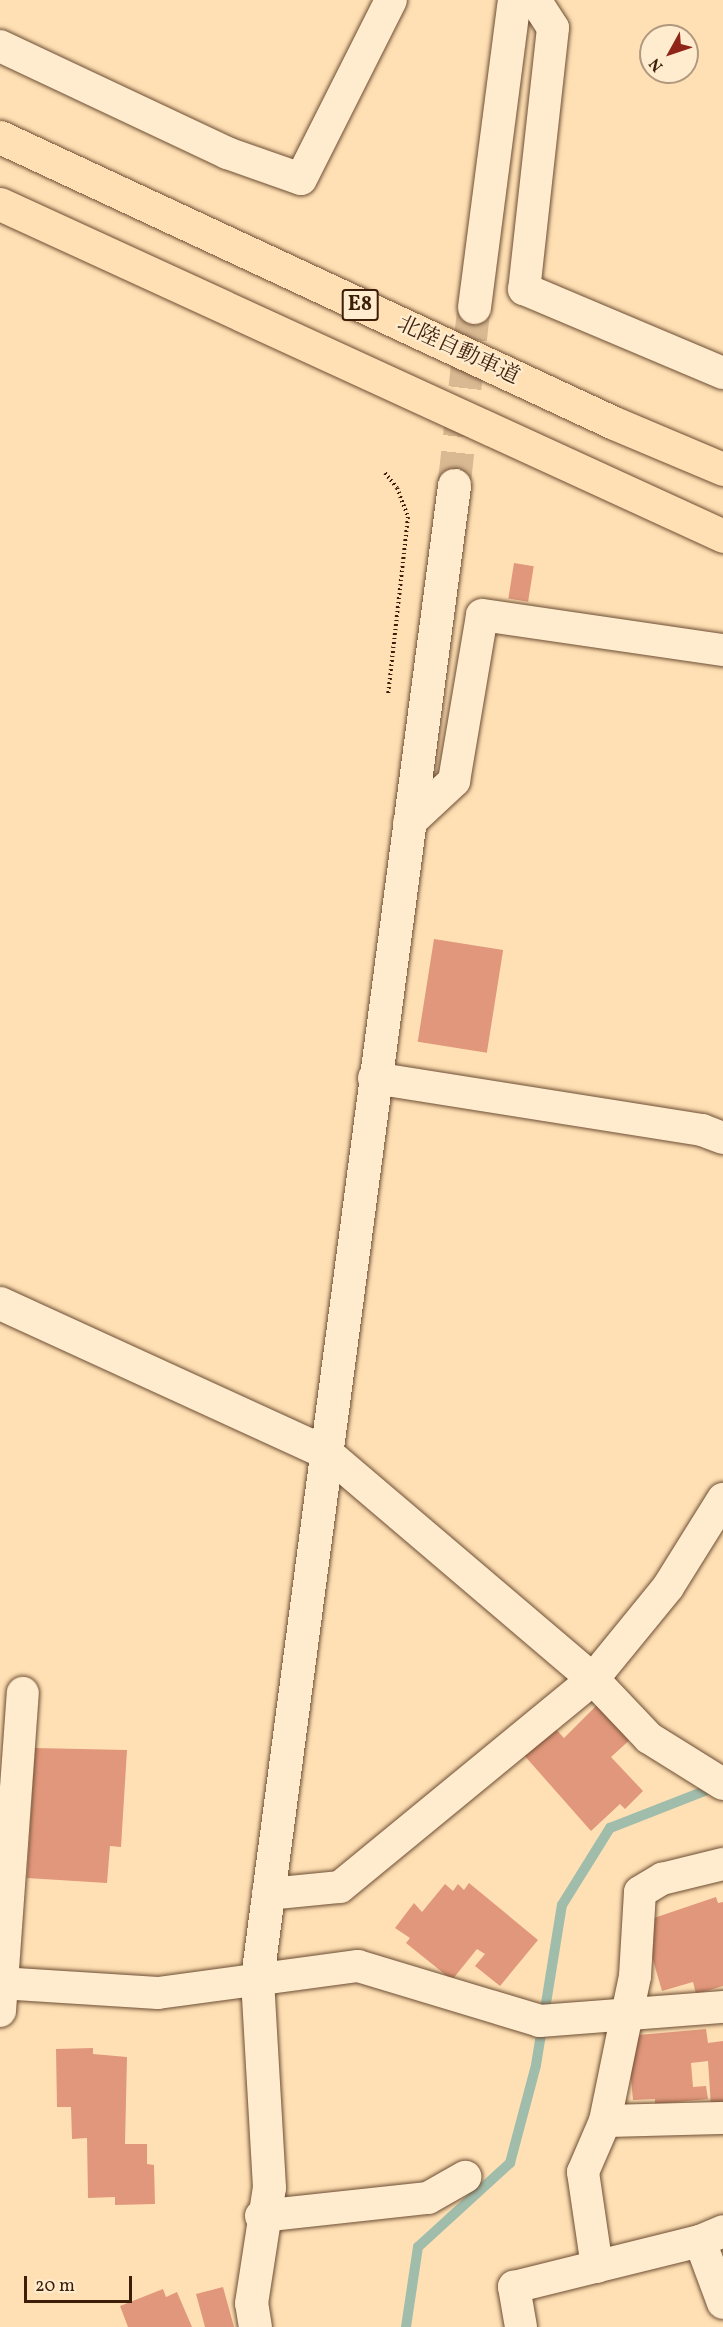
<!DOCTYPE html>
<meta charset="utf-8">
<style>
body{margin:0}
#map{position:relative;width:723px;height:2327px;overflow:hidden;background:#ffe0b4;font-family:Vollkorn,"Noto Serif JP",serif}
div>[style]{position:absolute}
[style*='--x']{left:calc(var(--x)*1px);top:calc(var(--y)*1px);width:calc(var(--w)*1px);rotate:calc(var(--a)*1deg)}
.stream>*{height:10px;margin:-5px;padding:0 5px;transform-origin:5px;border-radius:5px;background:#a0bdac}
.building>*{inset:0;background:#e1977b;transform-origin:0 0}
.secondary-tunnel>*{height:33px;margin-top:-16.5px;transform-origin:0;background:repeating-linear-gradient(90deg,#d8b992 0 33px,transparent 0 49px)}
.path>*{height:4px;margin-top:-2px;transform-origin:0;background:repeating-linear-gradient(90deg,#3c1e09 0 1.5px,transparent 0 4.5px)}
.roads{filter:drop-shadow(0 0 2px #6d4e34) drop-shadow(0 0 2px #6d4e34)}
.street>*{height:32px;margin:-16px;padding:0 16px;transform-origin:16px;border-radius:16px;background:#ffebce}
.secondary>*{height:33px;margin:-16.5px;padding:0 16.5px;transform-origin:16.5px;border-radius:16.5px;background:#ffebce}
.highway>*{height:33px;margin:-16.5px;padding:0 16.5px;transform-origin:16.5px;border-radius:16.5px;background:#ffe0b4}
span{translate:-50% -50%;white-space:nowrap;text-align:center;line-height:1.15;-webkit-text-stroke:4.5px #ffebce;paint-order:stroke}
.shield-label span{padding:2px 4px;background:#ffebce;border:2px solid;border-radius:4px;-webkit-text-stroke-width:0}
.shield-label{font-size:21px;color:#3c1e09;font-weight:700}
.street-label{font-size:22px;color:#3c1e09}
.north{position:absolute;left:639px;top:24px;width:60px;height:60px;box-sizing:border-box;background:#ffebce;border:2px solid #b1997f;border-radius:50%;rotate:230deg;font-size:16px;font-weight:700;line-height:24px;text-align:center;color:#3c1e09}
.north::after{content:'';display:block;margin:auto;width:21px;height:27px;background:#8f2418;clip-path:polygon(50% 0,100% 100%,50% 72%,0 100%)}
.scale{position:absolute;left:24px;top:2276px;width:108px;height:27px;box-sizing:border-box;border:3px solid #3c1e09;border-top:0;padding-left:8px;font-size:18px;line-height:21px;white-space:nowrap;color:#3c1e09;-webkit-text-stroke:4px #ffebce;paint-order:stroke}
</style>
<div id="map">
<div class="stream">
<div style="--x:406;--y:2327;--w:81;--a:-81.5"></div>
<div style="--x:418;--y:2247;--w:125;--a:-42.4"></div>
<div style="--x:510;--y:2163;--w:101;--a:-75.1"></div>
<div style="--x:536;--y:2065;--w:162;--a:-80.8"></div>
<div style="--x:562;--y:1905;--w:91;--a:-58.1"></div>
<div style="--x:610;--y:1828;--w:115;--a:-21.4"></div>
</div>
<div class="building">
<div style="left:514px;top:563px;width:20px;height:36px;rotate:9deg"></div>
<div style="left:434px;top:939px;width:70px;height:104px;rotate:9deg"></div>
<div style="clip-path:polygon(600px 1702px,633px 1737px,611px 1757px,643px 1791px,625px 1809px,620px 1804px,591px 1831px,523px 1754px,552px 1725px,564px 1738px)"></div>
<div style="clip-path:polygon(35px 1748px,127px 1750px,121px 1847px,110px 1846px,107px 1883px,27px 1878px)"></div>
<div style="clip-path:polygon(469px 1883px,538px 1940px,500px 1986px,475px 1966px,485px 1954px,477px 1949px,452px 1980px,406px 1943px,410px 1938px,395px 1928px,414px 1903px,422px 1912px,445px 1884px,453px 1891px,458px 1884px,464px 1890px)"></div>
<div style="clip-path:polygon(716px 1897px,718px 1903px,723px 1902px,723px 1986px,696px 1994px,693px 1982px,662px 1991px,649px 1946px,654px 1944px,648px 1920px)"></div>
<div style="clip-path:polygon(706px 2029px,708px 2043px,723px 2041px,723px 2106px,711px 2107px,708px 2061px,691px 2063px,693px 2087px,706px 2086px,708px 2099px,655px 2104px,655px 2099px,633px 2100px,627px 2036px)"></div>
<div style="clip-path:polygon(93px 2048px,93px 2054px,127px 2057px,125px 2144px,147px 2144px,147px 2164px,154px 2165px,155px 2204px,115px 2205px,115px 2197px,88px 2198px,87px 2138px,72px 2139px,71px 2107px,57px 2107px,56px 2049px)"></div>
<div style="clip-path:polygon(223px 2287px,234px 2327px,205px 2327px,196px 2294px)"></div>
<div style="clip-path:polygon(163px 2289px,166px 2297px,177px 2292px,192px 2327px,128px 2327px,120px 2306px)"></div>
</div>
<div class="secondary-tunnel">
<div style="--x:454;--y:485;--w:179;--a:-83.6"></div>
</div>
<div class="path">
<div style="--x:385;--y:473;--w:19;--a:51"></div>
<div style="--x:397;--y:488;--w:31;--a:69"></div>
<div style="--x:408;--y:517;--w:180;--a:96.4"></div>
</div>
<div class="roads">
<div class="street">
<div style="--x:535;--y:0;--w:33;--a:57"></div>
<div style="--x:553;--y:28;--w:263;--a:96.3"></div>
<div style="--x:524;--y:289;--w:216;--a:22.9"></div>
<div style="--x:0;--y:46;--w:251;--a:25.2"></div>
<div style="--x:227;--y:153;--w:78;--a:19.4"></div>
<div style="--x:301;--y:179;--w:200;--a:-63.3"></div>
<div style="--x:409;--y:823;--w:62;--a:-43"></div>
<div style="--x:454;--y:781;--w:168;--a:-80.4"></div>
<div style="--x:482;--y:615;--w:244;--a:8.3"></div>
<div style="--x:374;--y:1078;--w:332;--a:9"></div>
<div style="--x:702;--y:1130;--w:22;--a:21"></div>
<div style="--x:326;--y:1452;--w:350;--a:40.4"></div>
<div style="--x:593;--y:1679;--w:81;--a:46.5"></div>
<div style="--x:649;--y:1738;--w:87;--a:31.9"></div>
<div style="--x:268;--y:1894;--w:72;--a:-5.6"></div>
<div style="--x:340;--y:1887;--w:328;--a:-39.4"></div>
<div style="--x:593;--y:1679;--w:119;--a:-50.8"></div>
<div style="--x:668;--y:1587;--w:104;--a:-58"></div>
<div style="--x:0;--y:1983;--w:158;--a:3.6"></div>
<div style="--x:158;--y:1993;--w:202;--a:-7.7"></div>
<div style="--x:358;--y:1966;--w:190;--a:16.8"></div>
<div style="--x:540;--y:2021;--w:184;--a:-4.4"></div>
<div style="--x:0;--y:2011;--w:319;--a:-85.9"></div>
<div style="--x:605;--y:2121;--w:118;--a:-1.5"></div>
<div style="--x:261;--y:2216;--w:168;--a:-6.2"></div>
<div style="--x:428;--y:2198;--w:43;--a:-29.6"></div>
<div style="--x:700;--y:2241;--w:66;--a:69.6"></div>
<div style="--x:597;--y:2267;--w:96;--a:-98.4"></div>
<div style="--x:583;--y:2172;--w:56;--a:-66.7"></div>
<div style="--x:605;--y:2121;--w:109;--a:-78.4"></div>
<div style="--x:627;--y:2014;--w:39;--a:-78"></div>
<div style="--x:635;--y:1976;--w:84;--a:-86.6"></div>
<div style="--x:640;--y:1892;--w:26;--a:-31"></div>
<div style="--x:662;--y:1879;--w:63;--a:-13.8"></div>
<div style="--x:521;--y:2327;--w:41;--a:-99.9"></div>
<div style="--x:514;--y:2287;--w:192;--a:-13.9"></div>
<div style="--x:700;--y:2241;--w:25;--a:-23"></div>
</div>
<div class="secondary">
<div style="--x:474;--y:307;--w:310;--a:-82.6"></div>
<div style="--x:0;--y:1303;--w:358;--a:24.6"></div>
<div style="--x:255;--y:2327;--w:24;--a:-99"></div>
<div style="--x:251;--y:2303;--w:117;--a:-81.2"></div>
<div style="--x:269;--y:2187;--w:209;--a:-93.3"></div>
<div style="--x:257;--y:1978;--w:1506;--a:-82.48"></div>
</div>
<div class="highway">
<div style="--x:0;--y:137;--w:677;--a:24.98"></div>
<div style="--x:614;--y:423;--w:118;--a:22.9"></div>
<div style="--x:0;--y:204;--w:796;--a:24.66"></div>
</div>
</div>
<div class="shield-label">
<span style="left:360px;top:305px">E8</span>
</div>
<div class="street-label">
<span style="left:458px;top:351px;rotate:25deg">北陸自動車道</span>
</div>
<div class="north">N</div>
<div class="scale">20 m</div>
</div>
